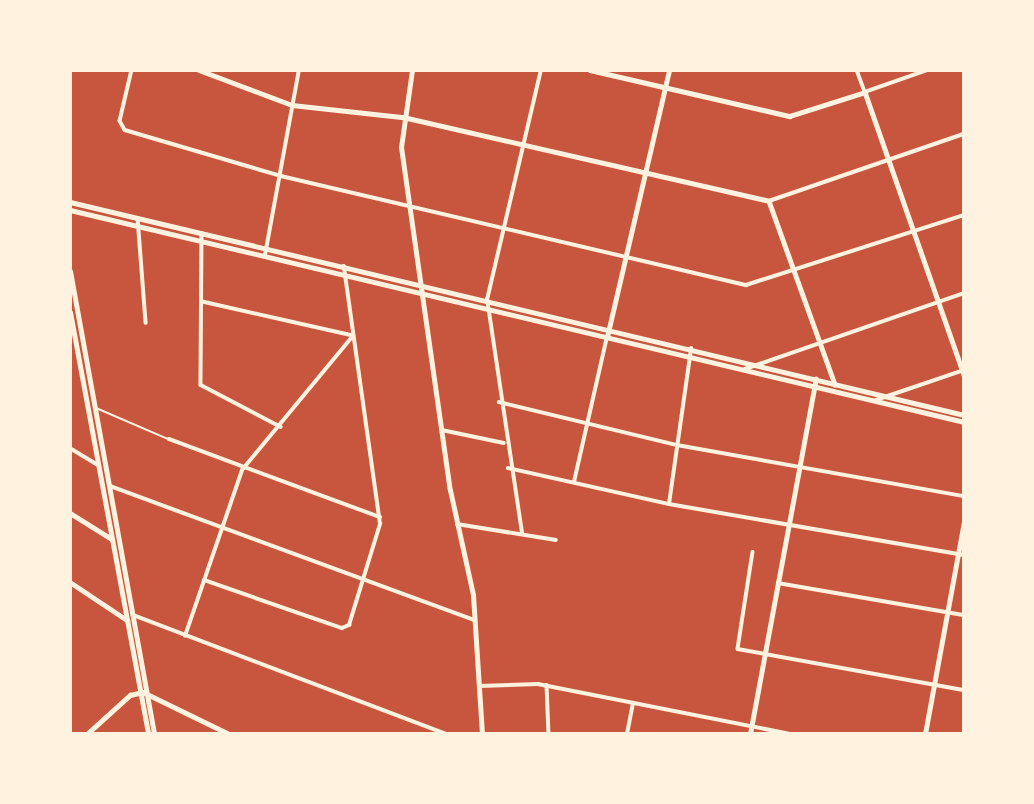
<!DOCTYPE html>
<style>
body{margin:0}
#map{position:relative;width:1034px;height:804px;overflow:hidden;background:#c8553d;font-family:Helvetica,sans-serif}
div>[style]{position:absolute}
[style*='--x']{left:calc(var(--x)*1px);top:calc(var(--y)*1px);width:calc(var(--w)*1px);rotate:calc(var(--a)*1deg)}
.service>*{height:2px;margin:-1px;padding:0 1px;transform-origin:1px;border-radius:1px;background:#fff3e0}
.minor>*{height:3.5px;margin:-1.75px;padding:0 1.75px;transform-origin:1.75px;border-radius:1.75px;background:#fff3e0}
.tertiary>*{height:4.5px;margin:-2.25px;padding:0 2.25px;transform-origin:2.25px;border-radius:2.25px;background:#fff3e0}
.secondary>*{height:4.5px;margin:-2.25px;padding:0 2.25px;transform-origin:2.25px;border-radius:2.25px;background:#fff3e0}
.primary>*{height:5px;margin:-2.5px;padding:0 2.5px;transform-origin:2.5px;border-radius:2.5px;background:#fff3e0}
.trunk>*{height:5px;margin:-2.5px;padding:0 2.5px;transform-origin:2.5px;border-radius:2.5px;background:#fff3e0}
span{translate:-50% -50%;white-space:nowrap;text-align:center;line-height:1.15;-webkit-text-stroke:5px #fff3e0;paint-order:stroke}
.frame{position:absolute;inset:0;border:72px solid #fff3e0;pointer-events:none}
</style>
<div id="map">
<div class="service">
<div style="--x:96;--y:408;--w:78;--a:23.3"></div>
</div>
<div class="minor">
<div style="--x:132;--y:70;--w:52;--a:103.2"></div>
<div style="--x:120;--y:121;--w:10;--a:61"></div>
<div style="--x:125;--y:130;--w:163;--a:16.4"></div>
<div style="--x:281;--y:176;--w:478;--a:13.2"></div>
<div style="--x:746;--y:285;--w:229;--a:-17.8"></div>
<div style="--x:857;--y:70;--w:23;--a:70"></div>
<div style="--x:865;--y:92;--w:66;--a:-19.5"></div>
<div style="--x:769;--y:201;--w:206;--a:-19"></div>
<div style="--x:138;--y:218;--w:105;--a:85.6"></div>
<div style="--x:202;--y:233;--w:152;--a:90.4"></div>
<div style="--x:201;--y:385;--w:90;--a:27.7"></div>
<div style="--x:265;--y:255;--w:188;--a:-79.6"></div>
<div style="--x:745;--y:369;--w:232;--a:-19.1"></div>
<div style="--x:876;--y:400;--w:93;--a:-18.8"></div>
<div style="--x:499;--y:402;--w:183;--a:13.6"></div>
<div style="--x:677;--y:445;--w:291;--a:10.1"></div>
<div style="--x:442;--y:430;--w:63;--a:11.8"></div>
<div style="--x:169;--y:439;--w:225;--a:20.3"></div>
<div style="--x:70;--y:448;--w:31;--a:31"></div>
<div style="--x:508;--y:468;--w:165;--a:12.6"></div>
<div style="--x:669;--y:504;--w:299;--a:9.8"></div>
<div style="--x:574;--y:482;--w:149;--a:-77.2"></div>
<div style="--x:110;--y:486;--w:389;--a:20.2"></div>
<div style="--x:669;--y:504;--w:157;--a:-81.9"></div>
<div style="--x:457;--y:524;--w:100;--a:9.2"></div>
<div style="--x:522;--y:533;--w:236;--a:-98.5"></div>
<div style="--x:487;--y:300;--w:236;--a:-76.8"></div>
<div style="--x:753;--y:552;--w:98;--a:98.8"></div>
<div style="--x:738;--y:649;--w:230;--a:10.3"></div>
<div style="--x:204;--y:580;--w:146;--a:19.2"></div>
<div style="--x:342;--y:628;--w:8;--a:-23"></div>
<div style="--x:349;--y:625;--w:106;--a:-72.9"></div>
<div style="--x:380;--y:524;--w:260;--a:-98"></div>
<div style="--x:778;--y:583;--w:189;--a:9.8"></div>
<div style="--x:133;--y:615;--w:336;--a:20.8"></div>
<div style="--x:185;--y:636;--w:176;--a:-71"></div>
<div style="--x:242;--y:470;--w:174;--a:-50.4"></div>
<div style="--x:353;--y:336;--w:155;--a:-167.3"></div>
<div style="--x:547;--y:685;--w:49;--a:87.7"></div>
<div style="--x:479;--y:686;--w:59;--a:-1.9"></div>
<div style="--x:538;--y:684;--w:258;--a:11.2"></div>
<div style="--x:627;--y:734;--w:31;--a:-79"></div>
</div>
<div class="tertiary">
<div style="--x:199;--y:70;--w:99;--a:20.6"></div>
<div style="--x:292;--y:105;--w:112;--a:6.2"></div>
<div style="--x:403;--y:117;--w:376;--a:12.9"></div>
<div style="--x:769;--y:201;--w:195;--a:70.2"></div>
<div style="--x:590;--y:70;--w:205;--a:13"></div>
<div style="--x:790;--y:116;--w:79;--a:-17.7"></div>
<div style="--x:865;--y:92;--w:300;--a:70.7"></div>
<div style="--x:607;--y:337;--w:274;--a:-76.9"></div>
<div style="--x:70;--y:513;--w:49;--a:31.8"></div>
<div style="--x:70;--y:582;--w:69;--a:33.7"></div>
<div style="--x:750;--y:734;--w:361;--a:-79.5"></div>
<div style="--x:925;--y:734;--w:216;--a:-79.6"></div>
</div>
<div class="secondary">
<div style="--x:87;--y:734;--w:58;--a:-42.2"></div>
<div style="--x:130;--y:695;--w:13;--a:-13"></div>
<div style="--x:143;--y:692;--w:96;--a:26"></div>
</div>
<div class="primary">
<div style="--x:412;--y:70;--w:78;--a:98.1"></div>
<div style="--x:401;--y:147;--w:346;--a:81.9"></div>
<div style="--x:450;--y:490;--w:107;--a:77.6"></div>
<div style="--x:473;--y:595;--w:139;--a:86.3"></div>
<div style="--x:70;--y:202;--w:919;--a:13.4"></div>
<div style="--x:70;--y:210;--w:919;--a:13.34"></div>
</div>
<div class="trunk">
<div style="--x:70;--y:271;--w:471;--a:79.7"></div>
<div style="--x:70;--y:312;--w:429;--a:79.5"></div>
</div>
<div class="frame"></div>
</div>
